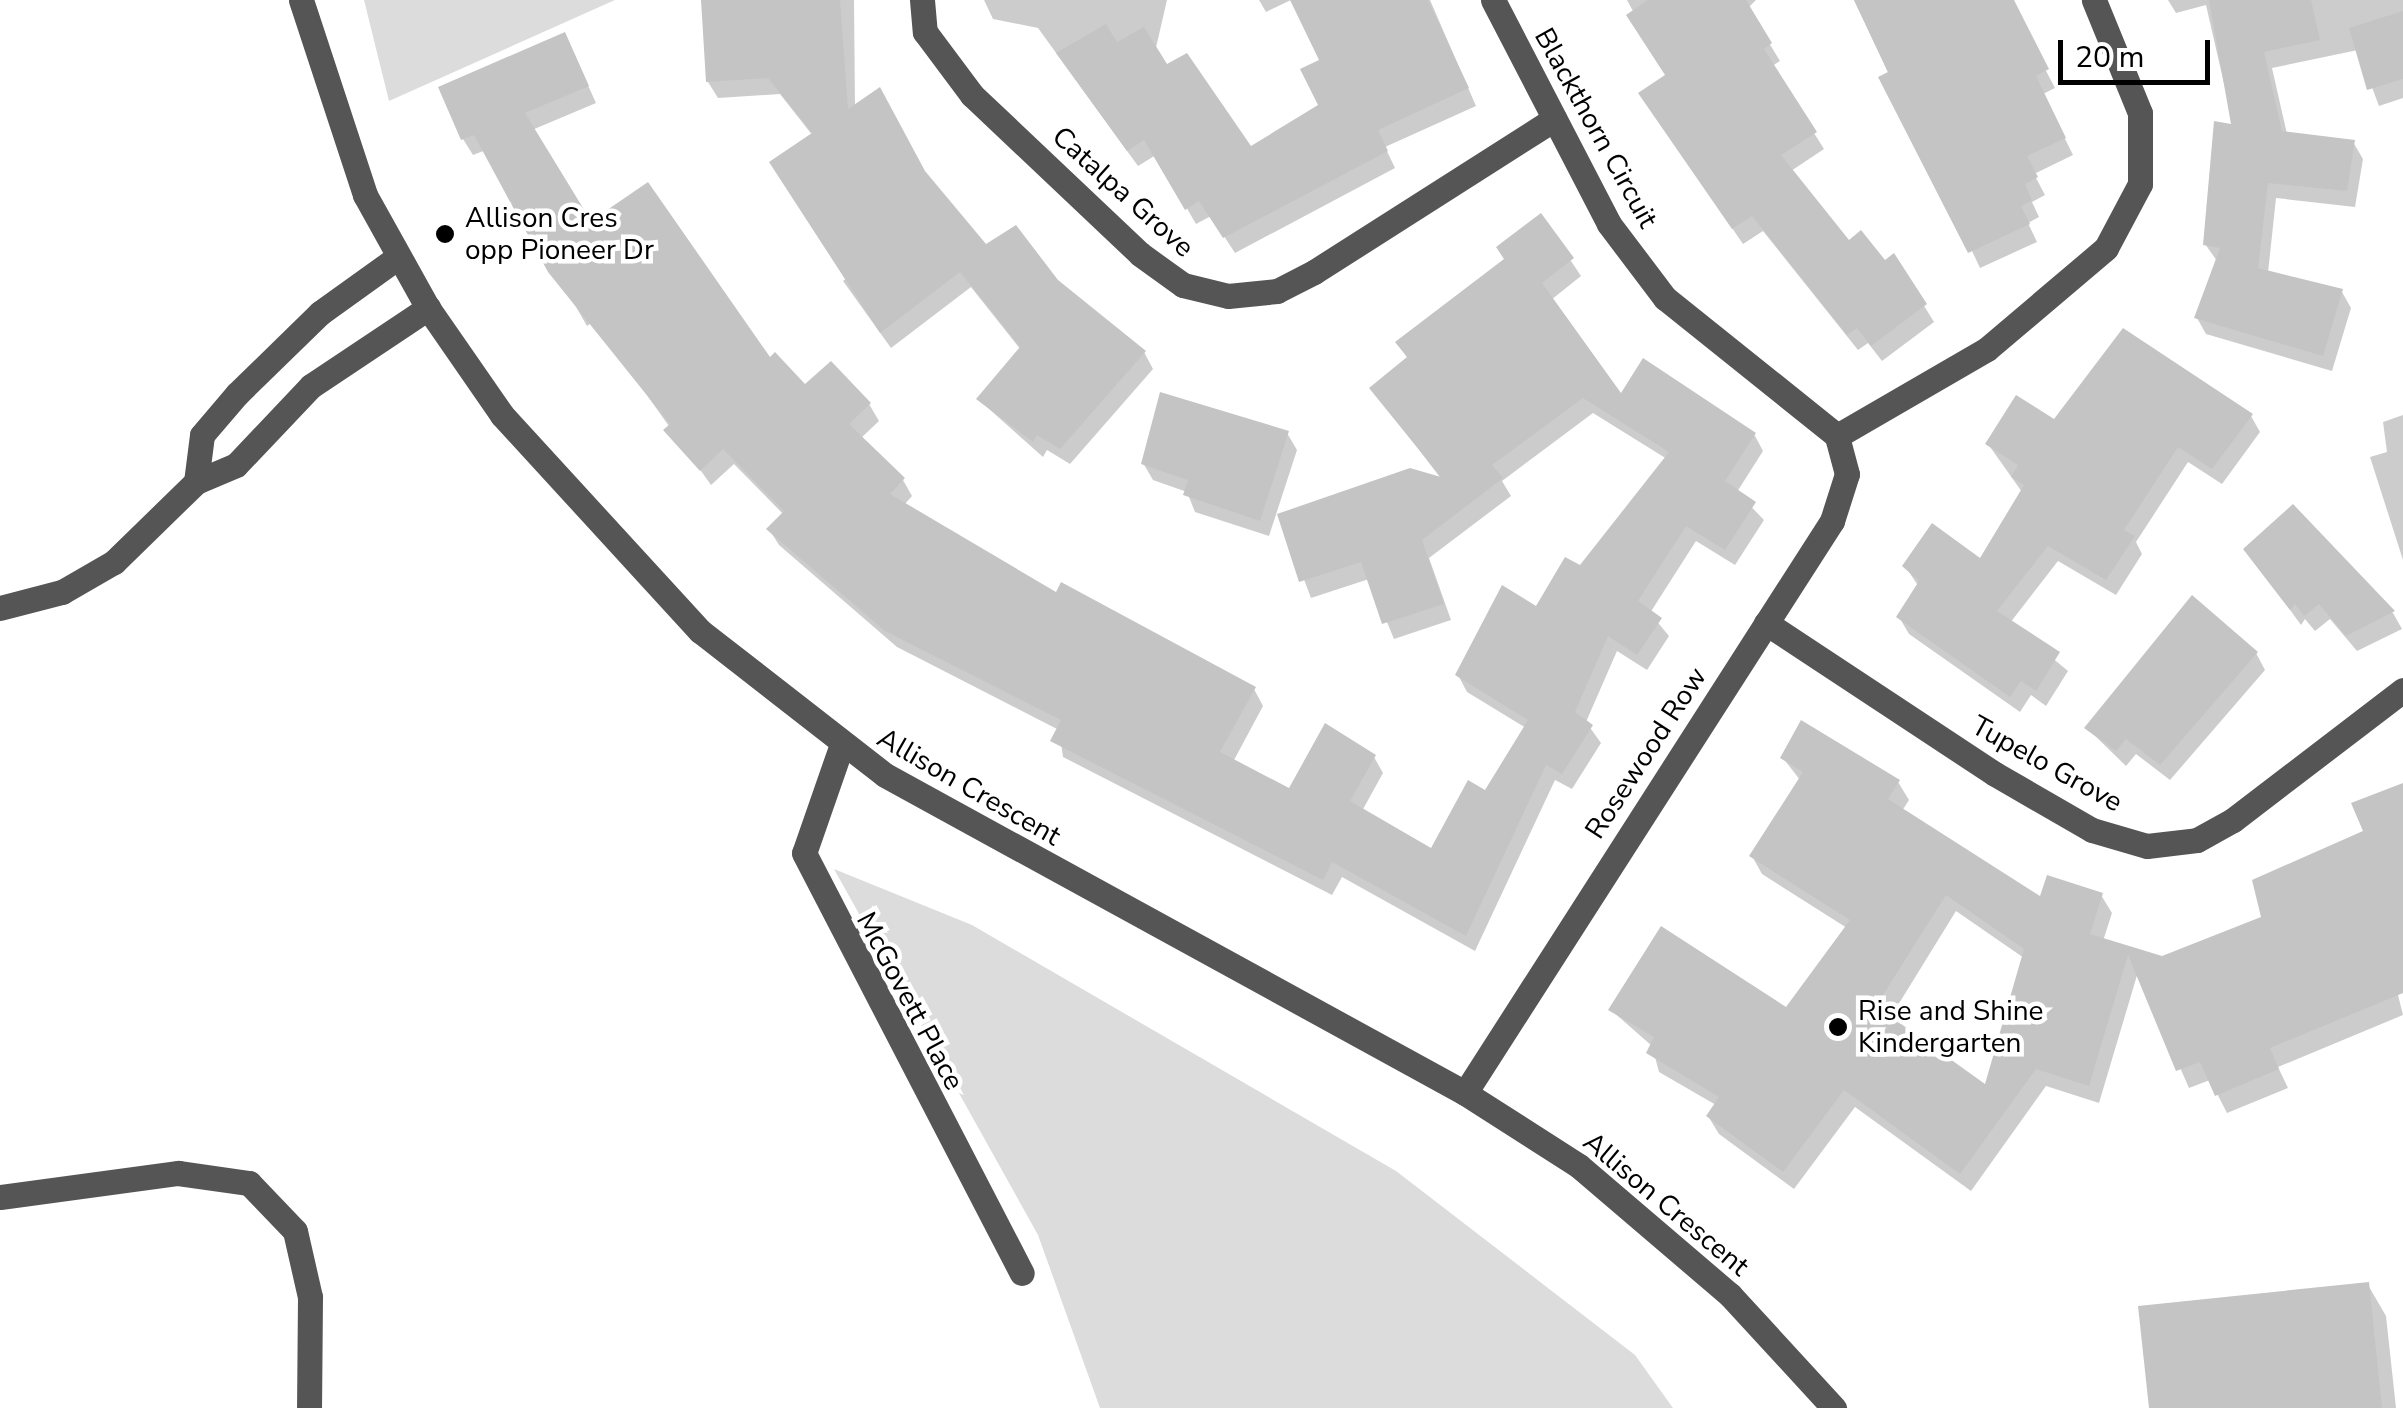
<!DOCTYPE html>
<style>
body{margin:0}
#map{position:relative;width:2403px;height:1408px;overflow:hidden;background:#fff;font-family:"Nunito Sans",sans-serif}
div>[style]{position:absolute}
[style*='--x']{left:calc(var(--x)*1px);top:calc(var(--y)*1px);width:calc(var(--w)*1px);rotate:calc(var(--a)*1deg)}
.green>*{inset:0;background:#dcdcdc}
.shadow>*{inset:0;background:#0003}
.building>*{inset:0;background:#c4c4c4}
.minor>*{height:25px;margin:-12.5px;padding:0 12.5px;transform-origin:12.5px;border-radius:12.5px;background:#555}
.dots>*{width:28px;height:28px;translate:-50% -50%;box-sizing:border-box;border:5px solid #fff;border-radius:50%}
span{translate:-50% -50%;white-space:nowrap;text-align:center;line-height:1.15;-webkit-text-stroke:9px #fff;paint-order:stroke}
.street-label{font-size:28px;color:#000}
.poi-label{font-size:28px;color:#000}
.left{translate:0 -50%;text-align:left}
.scale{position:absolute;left:2058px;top:40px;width:152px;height:45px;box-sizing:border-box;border:5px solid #000;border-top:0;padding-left:12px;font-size:30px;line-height:35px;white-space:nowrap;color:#000;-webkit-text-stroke:8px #fff;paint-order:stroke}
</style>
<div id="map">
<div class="green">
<div style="clip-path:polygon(364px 0,615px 0,389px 101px)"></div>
<div style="clip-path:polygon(834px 869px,972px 925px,1396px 1171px,1635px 1355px,1673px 1408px,1100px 1408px,1038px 1235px)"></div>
</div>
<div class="shadow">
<div style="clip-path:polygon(703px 0,854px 0,855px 107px,986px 247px,1056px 282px,1144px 352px,1153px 369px,1070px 464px,1047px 450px,1043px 457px,979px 400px,1021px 350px,971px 287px,891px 348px,843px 281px,849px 276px,813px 136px,780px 94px,718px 98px,708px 82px)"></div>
<div style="clip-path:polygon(984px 0,1167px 0,1149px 78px,1250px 149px,1321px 106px,1322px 62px,1293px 0,1430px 0,1476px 106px,1385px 147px,1395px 168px,1235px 253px,1211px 216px,1196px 224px,1156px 155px,1138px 166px,1038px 28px,993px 19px)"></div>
<div style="clip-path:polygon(1259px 0,1291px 0,1266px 12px)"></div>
<div style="clip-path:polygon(1627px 0,1756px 0,1748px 8px,1780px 61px,1772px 66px,1824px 149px,1791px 171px,1848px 243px,1885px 263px,1894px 257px,1934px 322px,1882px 361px,1868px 343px,1858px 350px,1763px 231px,1743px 244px,1651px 110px,1668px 76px)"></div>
<div style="clip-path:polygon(1854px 0,2009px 0,2055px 88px,2043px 94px,2073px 155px,2034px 174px,2045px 195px,2032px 202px,2039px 217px,2028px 223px,2037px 242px,1980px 268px)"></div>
<div style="clip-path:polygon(2168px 0,2403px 0,2403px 98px,2379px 106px,2358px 50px,2272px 68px,2287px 134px,2353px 142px,2363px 159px,2355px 207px,2276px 198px,2268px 273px,2342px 292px,2351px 308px,2332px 371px,2206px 334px,2197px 318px,2217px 261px,2205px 244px,2234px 127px,2206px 5px,2176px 13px)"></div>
<div style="clip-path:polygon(573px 52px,596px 103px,532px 130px,590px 224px,804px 388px,869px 404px,879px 421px,860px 439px,903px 480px,912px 496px,904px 505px,1057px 595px,1254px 689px,1263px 706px,1233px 762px,1290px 792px,1374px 757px,1383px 773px,1362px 811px,1432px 852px,1486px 794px,1526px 728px,1467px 692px,1458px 675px,1581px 568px,1667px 459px,1593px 413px,1502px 481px,1511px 496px,1429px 558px,1451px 620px,1394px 639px,1369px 579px,1311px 598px,1280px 516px,1442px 480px,1379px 397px,1408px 359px,1398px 342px,1507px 260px,1541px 216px,1581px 276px,1551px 300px,1622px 398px,1754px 434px,1763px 451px,1737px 492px,1764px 520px,1735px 565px,1696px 541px,1650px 613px,1669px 636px,1647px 670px,1617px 651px,1586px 722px,1601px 743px,1572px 789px,1555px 780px,1475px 951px,1342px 877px,1332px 895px,1063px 757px,1059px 730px,897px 647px,779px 545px,769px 529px,784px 515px,734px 464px,711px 485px,594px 321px,587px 326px,486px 150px,473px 155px,463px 139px)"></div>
<div style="clip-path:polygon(2403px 415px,2403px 560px,2370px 457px,2387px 452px,2383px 422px)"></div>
<div style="clip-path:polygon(2251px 416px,2260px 432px,2222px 484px,2188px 462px,2136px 542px,2142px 554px,2116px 595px,2058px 561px,2010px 623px,2068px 671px,2046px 706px,2031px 695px,2020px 712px,1909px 634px,1899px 617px,1919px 587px,1905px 566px,1980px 562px,2022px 492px,1988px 444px,2055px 422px)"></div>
<div style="clip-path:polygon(1287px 433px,1297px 450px,1269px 536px,1195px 512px,1187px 492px,1153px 480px,1143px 463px)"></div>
<div style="clip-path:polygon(2293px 507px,2393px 613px,2402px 629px,2357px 651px,2330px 619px,2315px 631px,2305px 619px,2301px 625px,2246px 549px)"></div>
<div style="clip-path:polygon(2256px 653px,2265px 670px,2170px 780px,2136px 754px,2126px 766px,2087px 728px)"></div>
<div style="clip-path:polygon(evenodd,1783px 758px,1898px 782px,1909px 800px,1902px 811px,2041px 900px,2101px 895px,2112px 913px,2103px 941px,2162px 959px,2264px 918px,2403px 796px,2403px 976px,2394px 979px,2403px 1015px,2278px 1067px,2288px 1088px,2227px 1113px,2210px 1080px,2189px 1088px,2138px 972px,2099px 1103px,2046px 1086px,1971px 1191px,1855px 1107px,1794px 1189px,1719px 1134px,1708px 1116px,1716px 1105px,1659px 1072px,1652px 1046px,1611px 1010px,1786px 1010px,1847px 928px,1762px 874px,1752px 856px,1800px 780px,1783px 758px,1956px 911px,2024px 958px,1986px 1088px,1890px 1018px,1956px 911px)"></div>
<div style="clip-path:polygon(2368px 1285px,2386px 1316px,2396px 1408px,2151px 1408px)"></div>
</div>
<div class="building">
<div style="clip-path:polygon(701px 0,840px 0,848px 109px,880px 87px,925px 171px,986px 244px,1016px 225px,1058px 280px,1146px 351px,1060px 449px,1037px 435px,1033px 442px,976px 399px,1020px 347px,960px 272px,880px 333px,769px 162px,812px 133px,768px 78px,706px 82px)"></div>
<div style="clip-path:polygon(1290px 0,1428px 0,1469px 88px,1378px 130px,1388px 151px,1223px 238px,1199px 201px,1185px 210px,1144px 140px,1127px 151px,1056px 53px,1106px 24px,1117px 42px,1144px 27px,1167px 64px,1187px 53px,1251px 146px,1318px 105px,1300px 69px,1319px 60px)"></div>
<div style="clip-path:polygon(1648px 0,1746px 0,1772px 43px,1764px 49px,1817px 132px,1781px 155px,1849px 240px,1861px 230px,1885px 260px,1894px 253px,1927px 304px,1871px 346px,1857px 328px,1847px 335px,1752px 216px,1732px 229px,1638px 93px,1665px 75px,1626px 15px)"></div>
<div style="clip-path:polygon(1854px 0,2014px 0,2049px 69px,2036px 76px,2066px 138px,2027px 156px,2038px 177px,2025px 184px,2032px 200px,2021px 206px,2030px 224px,1968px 253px,1878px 77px,1888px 72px)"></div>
<div style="clip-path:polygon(2209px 0,2311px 0,2320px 40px,2264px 52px,2282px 131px,2355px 140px,2347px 191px,2268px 183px,2258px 268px,2343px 289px,2323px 356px,2194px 318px,2220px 248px,2203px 245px,2214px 121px,2231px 124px)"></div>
<div style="clip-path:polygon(2403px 11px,2403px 79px,2367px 90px,2349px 28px)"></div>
<div style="clip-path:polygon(565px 32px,589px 86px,525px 113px,591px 221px,648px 182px,770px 357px,775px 352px,805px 384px,831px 361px,871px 403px,849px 424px,905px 478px,890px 494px,1056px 592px,1061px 582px,1256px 687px,1220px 752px,1289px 788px,1325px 723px,1376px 755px,1350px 801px,1431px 848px,1468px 780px,1485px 790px,1528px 720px,1455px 675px,1502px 585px,1536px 606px,1565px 557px,1580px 565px,1669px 452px,1583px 398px,1492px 465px,1503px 478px,1422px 540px,1444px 604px,1382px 624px,1361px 562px,1299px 582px,1277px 514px,1410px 468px,1441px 477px,1369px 388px,1407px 357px,1395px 342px,1504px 259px,1496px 247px,1541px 213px,1574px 258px,1542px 283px,1621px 393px,1643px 358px,1756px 433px,1725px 481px,1756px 502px,1725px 550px,1686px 526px,1638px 601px,1662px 618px,1637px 655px,1608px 636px,1575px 712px,1593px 725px,1562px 774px,1546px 765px,1466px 936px,1332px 862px,1323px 880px,1050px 741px,1061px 720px,885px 631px,766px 529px,784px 511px,723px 449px,700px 471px,663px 430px,670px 424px,548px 272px,474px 135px,461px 140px,438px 87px)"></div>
<div style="clip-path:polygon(2123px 328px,2253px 414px,2212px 469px,2178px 447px,2124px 530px,2135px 536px,2106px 580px,2048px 546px,1997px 611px,2060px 652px,2036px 691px,2021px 681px,2010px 697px,1896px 617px,1919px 581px,1902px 566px,1932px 523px,1980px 558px,2024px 485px,2011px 477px,2018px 465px,1985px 444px,2016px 395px,2054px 419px)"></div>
<div style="clip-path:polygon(1160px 392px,1289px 431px,1260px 521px,1183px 495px,1188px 480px,1141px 464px)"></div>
<div style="clip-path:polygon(2293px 504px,2395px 611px,2346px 636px,2319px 604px,2304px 616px,2295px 604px,2290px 610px,2243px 549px)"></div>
<div style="clip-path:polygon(2192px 595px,2258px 652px,2160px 765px,2126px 739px,2116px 751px,2084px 728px)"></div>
<div style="clip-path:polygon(evenodd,1801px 720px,1900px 780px,1888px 799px,2040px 896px,2047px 875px,2103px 893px,2090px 934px,2162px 956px,2261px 917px,2252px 880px,2363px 831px,2351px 803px,2403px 783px,2403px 993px,2270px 1048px,2279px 1069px,2215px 1096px,2200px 1062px,2176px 1071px,2128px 955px,2089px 1086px,2036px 1069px,1960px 1174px,1844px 1090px,1783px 1172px,1706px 1116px,1719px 1097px,1646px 1053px,1654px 1037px,1608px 1010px,1661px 926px,1786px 1007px,1850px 920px,1749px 856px,1803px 772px,1780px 758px,1801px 720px,1946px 895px,2024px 949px,1985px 1084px,1876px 1006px,1946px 895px)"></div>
<div style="clip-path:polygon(2369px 1282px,2382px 1408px,2149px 1408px,2138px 1306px)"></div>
</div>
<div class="minor">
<div style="--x:301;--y:0;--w:205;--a:71.8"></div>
<div style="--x:365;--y:195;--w:129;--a:60.9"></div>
<div style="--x:428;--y:308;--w:130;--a:55.3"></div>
<div style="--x:502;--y:415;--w:293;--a:47.5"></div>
<div style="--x:700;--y:631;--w:234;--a:37.9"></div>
<div style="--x:885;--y:775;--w:661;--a:28.73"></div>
<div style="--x:1465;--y:1093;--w:135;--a:32.6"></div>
<div style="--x:1579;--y:1166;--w:199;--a:40.5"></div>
<div style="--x:1730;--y:1295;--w:154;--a:47.4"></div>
<div style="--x:922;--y:0;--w:32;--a:85"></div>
<div style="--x:925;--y:32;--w:79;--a:53.3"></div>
<div style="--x:972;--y:95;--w:231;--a:43.4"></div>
<div style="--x:1140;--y:254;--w:53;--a:35.8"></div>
<div style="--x:1183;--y:285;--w:46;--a:13.7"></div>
<div style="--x:1228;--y:296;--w:49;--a:-5.8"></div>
<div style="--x:1277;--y:291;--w:42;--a:-27.2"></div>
<div style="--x:1314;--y:272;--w:285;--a:-32.5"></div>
<div style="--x:1493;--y:0;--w:252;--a:62.6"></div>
<div style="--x:1609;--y:224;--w:93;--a:52.9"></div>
<div style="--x:1665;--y:298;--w:221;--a:38.7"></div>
<div style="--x:1837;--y:436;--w:173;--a:-30.1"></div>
<div style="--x:1987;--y:349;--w:156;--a:-40.3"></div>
<div style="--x:2106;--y:248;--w:72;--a:-62"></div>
<div style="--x:2140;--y:184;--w:71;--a:-90"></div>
<div style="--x:2140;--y:113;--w:122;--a:-112.2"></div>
<div style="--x:196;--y:482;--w:47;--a:-82.7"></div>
<div style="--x:202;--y:435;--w:54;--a:-49.5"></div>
<div style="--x:237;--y:394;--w:116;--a:-44.3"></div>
<div style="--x:320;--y:313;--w:96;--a:-35.7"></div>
<div style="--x:0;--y:608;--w:64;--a:-14.5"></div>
<div style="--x:62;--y:592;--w:60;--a:-30"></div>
<div style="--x:114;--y:562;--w:115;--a:-44.3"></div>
<div style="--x:196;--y:482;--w:43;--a:-23"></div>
<div style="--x:236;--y:465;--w:109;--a:-46.5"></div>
<div style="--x:311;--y:386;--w:141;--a:-33.7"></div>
<div style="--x:1766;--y:623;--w:274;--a:33.4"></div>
<div style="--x:1995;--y:774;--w:112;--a:30"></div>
<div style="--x:2092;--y:830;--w:57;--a:16.2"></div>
<div style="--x:2147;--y:846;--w:50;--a:-6.8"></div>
<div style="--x:2197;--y:840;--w:41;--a:-29.1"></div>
<div style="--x:2233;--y:820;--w:214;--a:-37.4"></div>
<div style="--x:841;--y:747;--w:112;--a:109.2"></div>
<div style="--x:804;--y:853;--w:473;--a:62.6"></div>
<div style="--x:1465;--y:1093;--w:680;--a:-57.32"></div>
<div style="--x:1832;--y:521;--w:49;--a:-72.3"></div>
<div style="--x:1847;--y:474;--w:39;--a:-105"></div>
<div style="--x:0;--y:1197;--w:180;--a:-7.7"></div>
<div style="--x:178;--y:1173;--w:72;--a:8"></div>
<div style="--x:249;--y:1183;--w:66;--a:46.2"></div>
<div style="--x:295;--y:1231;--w:68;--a:77.2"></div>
<div style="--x:310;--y:1297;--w:111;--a:90.5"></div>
</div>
<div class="dots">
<div style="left:445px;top:234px;background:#000"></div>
<div style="left:1838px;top:1027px;background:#000"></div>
</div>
<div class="street-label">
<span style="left:1596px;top:128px;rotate:61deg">Blackthorn Circuit</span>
<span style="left:1123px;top:192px;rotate:42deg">Catalpa Grove</span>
<span style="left:1646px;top:753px;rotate:-57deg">Rosewood Row</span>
<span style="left:2047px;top:764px;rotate:29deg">Tupelo Grove</span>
<span style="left:969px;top:787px;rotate:30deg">Allison Crescent</span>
<span style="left:910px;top:1001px;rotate:62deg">McGovett Place</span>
<span style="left:1666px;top:1204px;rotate:40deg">Allison Crescent</span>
</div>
<div class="poi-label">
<span class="left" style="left:465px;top:234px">Allison Cres<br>opp Pioneer Dr</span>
<span class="left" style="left:1858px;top:1027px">Rise and Shine<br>Kindergarten</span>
</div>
<div class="scale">20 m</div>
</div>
